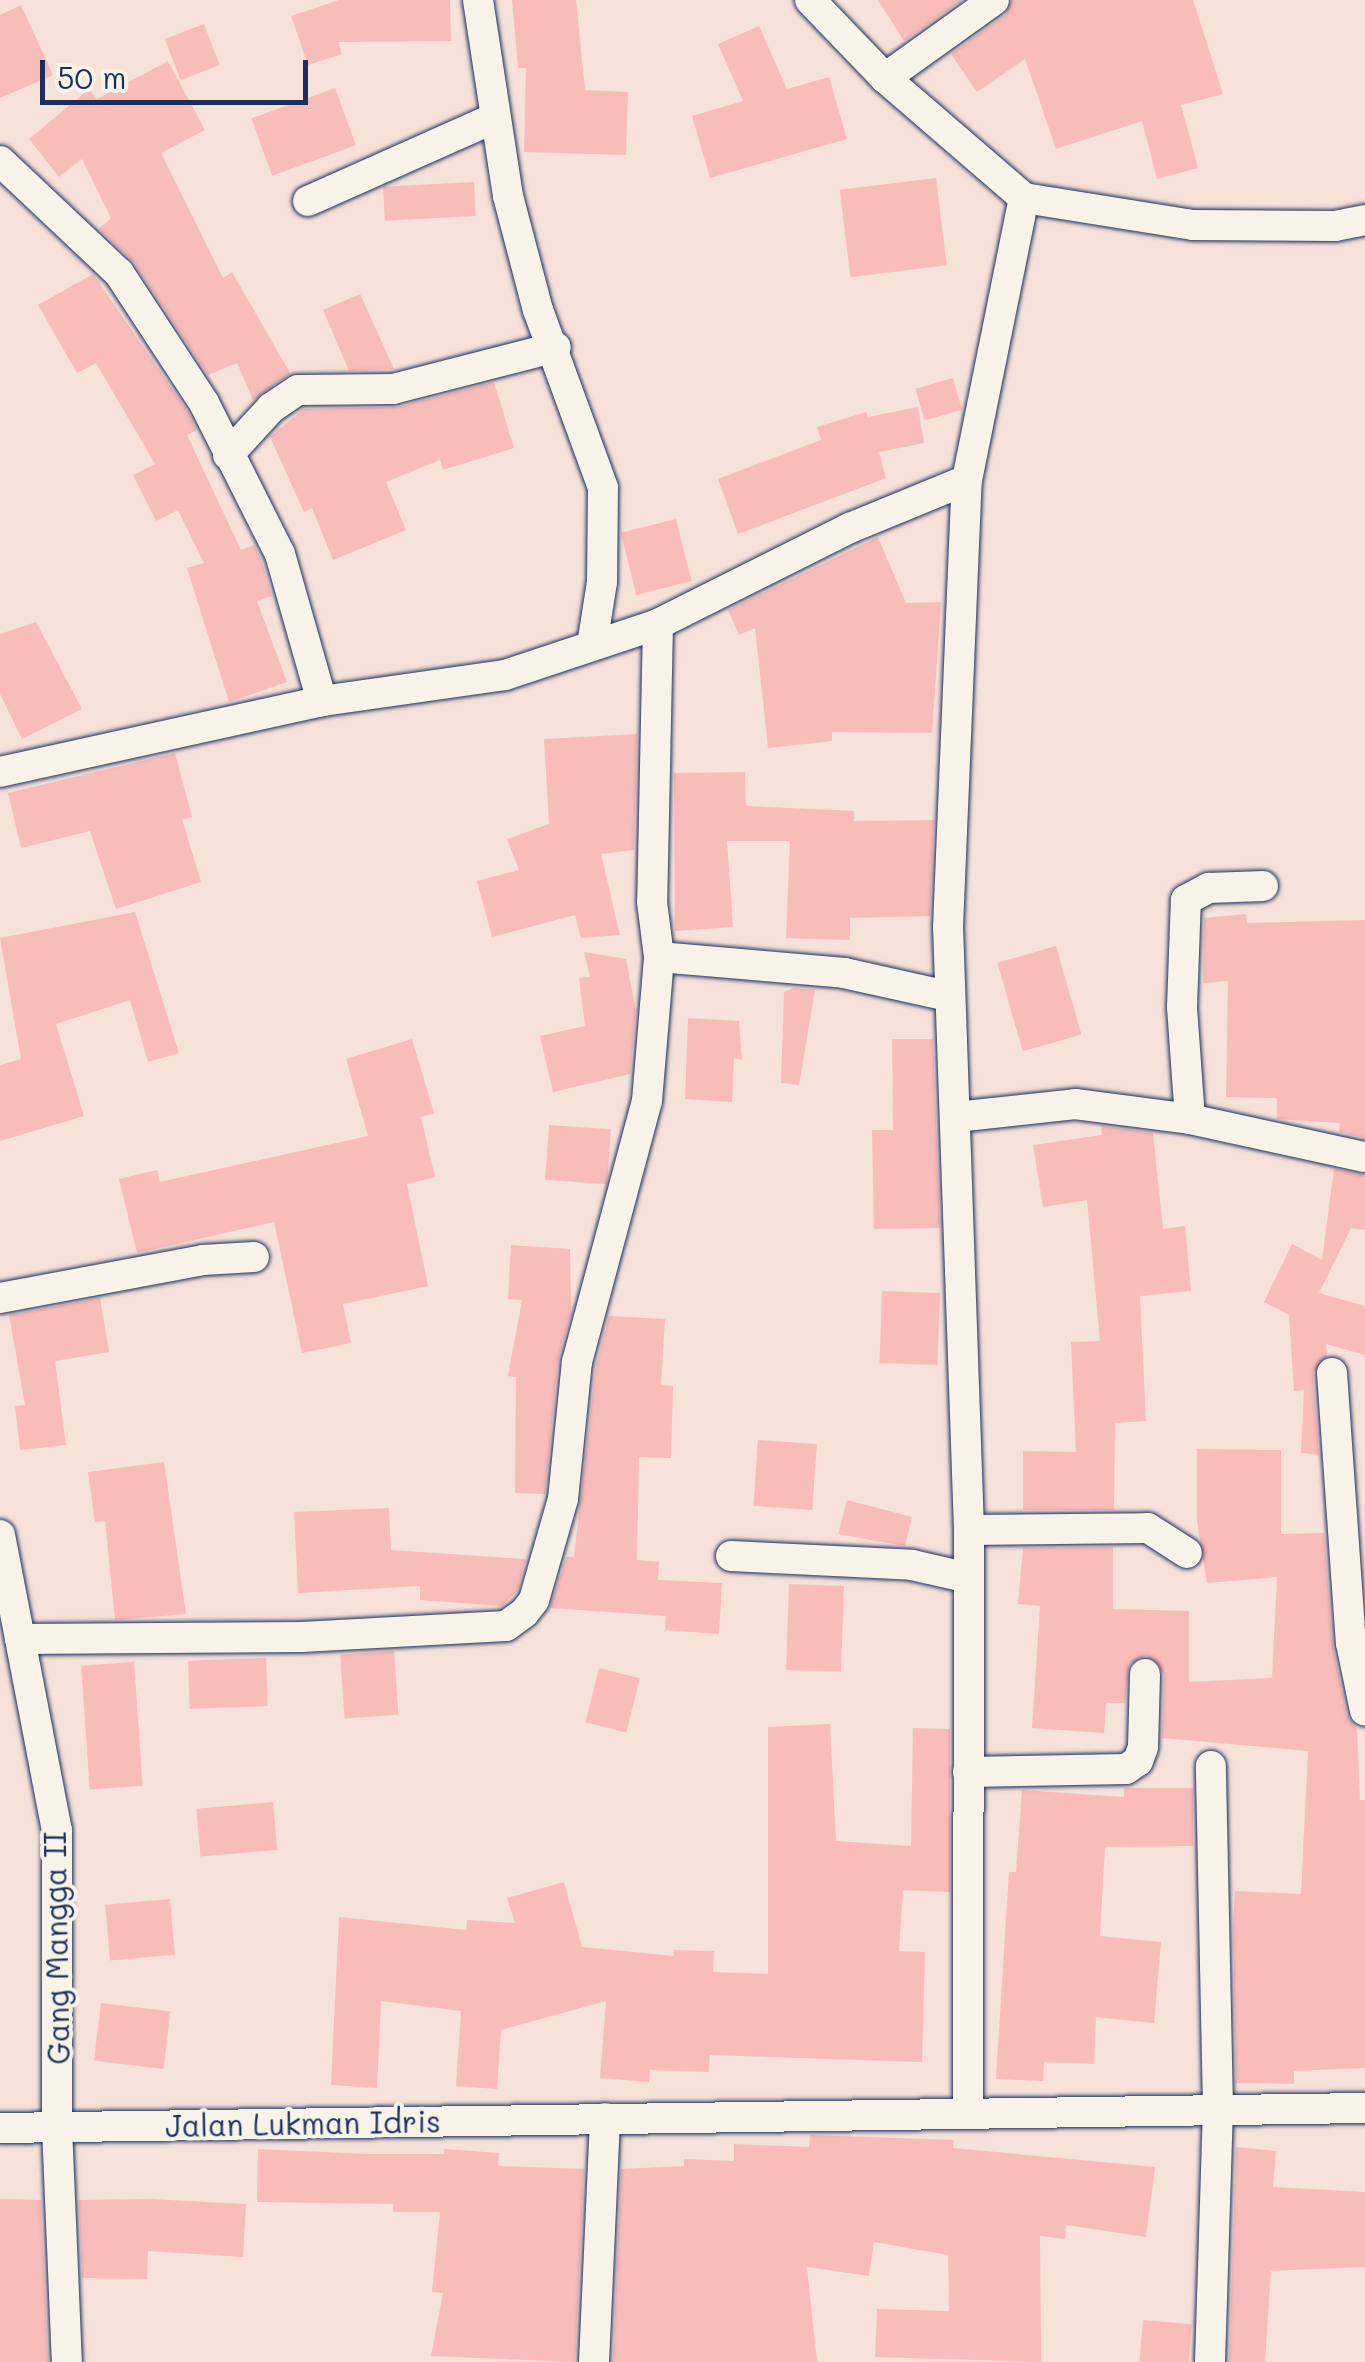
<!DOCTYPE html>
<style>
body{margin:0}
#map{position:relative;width:1365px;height:2362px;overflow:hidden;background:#f7e2da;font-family:Mali,sans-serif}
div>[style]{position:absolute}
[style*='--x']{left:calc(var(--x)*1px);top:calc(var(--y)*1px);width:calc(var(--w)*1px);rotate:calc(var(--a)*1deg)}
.building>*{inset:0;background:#f8bcb9;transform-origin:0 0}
.roads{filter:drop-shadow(0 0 2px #1b2f5e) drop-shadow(0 0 2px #1b2f5e)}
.street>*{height:30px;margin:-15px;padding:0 15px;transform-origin:15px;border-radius:15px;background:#f7f3e8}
span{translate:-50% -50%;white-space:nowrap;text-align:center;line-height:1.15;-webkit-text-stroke:8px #f7f3e8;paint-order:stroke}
.street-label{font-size:30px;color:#1b2f5e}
.scale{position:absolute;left:40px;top:60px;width:268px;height:45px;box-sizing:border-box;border:5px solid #1b2f5e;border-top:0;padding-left:12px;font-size:30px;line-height:35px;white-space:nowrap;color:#1b2f5e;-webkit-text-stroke:8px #f7f3e8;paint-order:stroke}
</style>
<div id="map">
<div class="building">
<div style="clip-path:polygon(339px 0,450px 0,451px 41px,338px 42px,342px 54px,308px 65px,291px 16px)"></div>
<div style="clip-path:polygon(512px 0,576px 0,585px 90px,628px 92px,626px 155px,524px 152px,526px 68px,518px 68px)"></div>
<div style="clip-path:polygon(878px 0,962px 0,904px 41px)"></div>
<div style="clip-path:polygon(1012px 0,1193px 0,1223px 94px,1181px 105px,1198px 168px,1157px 179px,1142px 121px,1056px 149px,1025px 59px,977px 92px,951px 54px,1005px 15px)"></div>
<div style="clip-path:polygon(21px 5px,53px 75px,0 98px,0 15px)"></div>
<div style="left:204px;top:24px;width:44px;height:42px;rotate:69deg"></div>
<div style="clip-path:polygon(759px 26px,787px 89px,829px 77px,847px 139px,710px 178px,692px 116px,743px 101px,718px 44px)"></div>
<div style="clip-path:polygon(168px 61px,205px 130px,161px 153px,223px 278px,232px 272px,290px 373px,253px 400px,237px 363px,208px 375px,134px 262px,99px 229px,111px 218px,82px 159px,59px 177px,29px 139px,89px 89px,97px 99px)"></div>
<div style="left:335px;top:88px;width:61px;height:89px;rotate:70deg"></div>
<div style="left:936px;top:178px;width:88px;height:97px;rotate:83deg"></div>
<div style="left:474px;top:182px;width:34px;height:91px;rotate:87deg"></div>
<div style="clip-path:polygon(93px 274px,188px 412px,197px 430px,187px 435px,241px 550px,254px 545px,262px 561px,272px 596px,257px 601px,287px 682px,229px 702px,187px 568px,204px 563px,178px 510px,156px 521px,133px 475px,155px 464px,96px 363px,77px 373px,38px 305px)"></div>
<div style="clip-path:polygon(360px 294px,394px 369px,349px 371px,323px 310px)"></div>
<div style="left:953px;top:378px;width:33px;height:39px;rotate:74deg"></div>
<div style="clip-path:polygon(494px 382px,514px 448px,443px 470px,440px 460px,386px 482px,406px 530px,333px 560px,312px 508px,304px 512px,270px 437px,304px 409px,397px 407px)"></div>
<div style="clip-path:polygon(918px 407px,924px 443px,879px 452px,886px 478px,738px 534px,718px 479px,821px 440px,817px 427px,866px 412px,868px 417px)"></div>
<div style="left:676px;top:519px;width:64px;height:57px;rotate:76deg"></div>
<div style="clip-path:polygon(878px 537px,906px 603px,941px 602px,932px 733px,832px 732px,832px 741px,768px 748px,755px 628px,739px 635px,728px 610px)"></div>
<div style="clip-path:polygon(36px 622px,82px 709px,22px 739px,0 694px,0 634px)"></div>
<div style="clip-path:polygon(637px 734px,634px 850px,601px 854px,620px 935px,581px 938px,575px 915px,492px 937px,477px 881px,519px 870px,507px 839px,549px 824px,544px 739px)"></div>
<div style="clip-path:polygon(175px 753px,192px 817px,182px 819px,201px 882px,116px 909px,90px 831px,21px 848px,8px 793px)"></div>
<div style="clip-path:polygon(745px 772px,746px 806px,854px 811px,854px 821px,934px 820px,930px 916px,850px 918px,850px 940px,786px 938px,790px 841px,727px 841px,733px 927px,675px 931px,674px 773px)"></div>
<div style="clip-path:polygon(135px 912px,179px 1053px,148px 1062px,130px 1000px,56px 1024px,84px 1116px,0 1141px,0 1065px,21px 1059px,0 938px)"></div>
<div style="clip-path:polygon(1246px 914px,1247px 923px,1365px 920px,1365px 1138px,1339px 1132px,1340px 1123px,1277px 1119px,1277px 1098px,1226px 1097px,1228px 981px,1203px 983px,1204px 918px)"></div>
<div style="left:1056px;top:946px;width:92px;height:61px;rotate:74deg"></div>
<div style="clip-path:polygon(584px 952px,626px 959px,636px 1010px,630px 1074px,553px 1092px,540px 1036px,585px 1026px,579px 978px,590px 977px)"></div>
<div style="clip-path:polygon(794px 988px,815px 990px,799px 1085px,781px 1083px,784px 992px)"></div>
<div style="clip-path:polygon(688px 1018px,739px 1021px,742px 1060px,734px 1058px,732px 1102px,685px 1099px)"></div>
<div style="clip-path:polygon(412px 1039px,434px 1113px,421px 1117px,435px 1177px,407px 1184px,428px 1286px,343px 1304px,351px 1343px,302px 1353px,274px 1222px,137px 1253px,119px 1179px,157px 1170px,160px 1182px,368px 1136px,346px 1059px)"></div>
<div style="clip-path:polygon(892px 1039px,933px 1039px,940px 1228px,874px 1229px,872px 1130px,893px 1130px)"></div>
<div style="left:549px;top:1125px;width:62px;height:55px;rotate:4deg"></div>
<div style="clip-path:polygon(1101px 1126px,1153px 1133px,1163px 1229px,1185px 1226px,1191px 1291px,1140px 1296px,1146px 1421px,1115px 1423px,1114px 1510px,1023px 1510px,1023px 1451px,1076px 1452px,1071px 1342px,1100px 1341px,1087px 1200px,1043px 1207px,1033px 1145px,1102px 1135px)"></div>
<div style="clip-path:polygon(1334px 1169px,1365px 1175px,1365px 1230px,1351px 1228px,1319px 1293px,1365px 1306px,1365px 1355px,1326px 1344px,1327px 1356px,1313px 1373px,1319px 1455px,1301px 1453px,1304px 1390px,1294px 1391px,1289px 1315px,1264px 1302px,1292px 1244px,1322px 1260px)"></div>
<div style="clip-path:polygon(511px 1245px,570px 1249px,571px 1314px,558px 1360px,545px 1494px,515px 1493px,516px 1377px,508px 1376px,522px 1300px,508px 1299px)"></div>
<div style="left:882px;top:1291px;width:58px;height:72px;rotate:2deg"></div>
<div style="clip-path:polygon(100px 1298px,109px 1352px,55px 1361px,66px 1445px,20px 1450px,15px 1406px,25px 1405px,9px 1315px)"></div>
<div style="clip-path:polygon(609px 1316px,665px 1319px,661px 1385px,673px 1386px,671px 1458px,639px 1457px,637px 1560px,659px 1562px,658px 1580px,722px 1583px,719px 1634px,665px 1630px,666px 1616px,550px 1608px,566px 1557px,574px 1557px,596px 1365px)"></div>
<div style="left:758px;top:1440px;width:59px;height:66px;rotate:4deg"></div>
<div style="clip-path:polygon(1197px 1449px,1281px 1450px,1281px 1534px,1324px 1533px,1333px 1647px,1347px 1715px,1357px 1728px,1360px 1800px,1365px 1800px,1365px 2068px,1294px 2071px,1294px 2084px,1236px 2083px,1233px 1926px,1235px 1891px,1301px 1894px,1308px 1751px,1162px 1738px,1164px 1674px,1146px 1655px,1129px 1665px,1125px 1703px,1106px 1703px,1104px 1733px,1032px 1728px,1040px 1606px,1018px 1604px,1023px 1548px,1113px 1547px,1113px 1609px,1189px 1611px,1189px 1682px,1272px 1678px,1277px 1577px,1207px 1583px,1197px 1521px)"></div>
<div style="clip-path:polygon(164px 1462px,186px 1614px,115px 1620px,105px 1521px,95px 1522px,88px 1472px)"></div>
<div style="clip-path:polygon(847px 1500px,912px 1517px,905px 1546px,838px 1534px)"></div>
<div style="clip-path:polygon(389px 1508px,391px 1550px,526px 1559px,517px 1591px,502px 1606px,420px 1600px,420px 1586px,298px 1593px,294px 1512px)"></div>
<div style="left:789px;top:1584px;width:55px;height:86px;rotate:2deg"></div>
<div style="left:394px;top:1651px;width:64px;height:54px;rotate:86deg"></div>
<div style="left:266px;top:1658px;width:48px;height:78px;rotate:88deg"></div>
<div style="left:134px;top:1662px;width:124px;height:53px;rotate:86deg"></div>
<div style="left:599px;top:1668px;width:42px;height:56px;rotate:14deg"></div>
<div style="clip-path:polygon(830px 1724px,836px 1841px,911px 1846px,913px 1728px,950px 1729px,950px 1892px,903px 1890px,899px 1951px,925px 1952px,922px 2062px,710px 2055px,709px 2072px,650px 2070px,649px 2082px,600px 2078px,606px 2001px,501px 2030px,497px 2089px,456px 2086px,461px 2011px,381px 2001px,377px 2088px,331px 2085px,339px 1917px,466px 1930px,467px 1920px,515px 1923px,507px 1898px,564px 1882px,582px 1947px,674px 1956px,674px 1950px,714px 1951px,713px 1972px,768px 1974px,768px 1727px)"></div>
<div style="clip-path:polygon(1124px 1788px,1193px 1788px,1193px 1846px,1105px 1847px,1100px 1936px,1161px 1942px,1154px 2023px,1096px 2017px,1094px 2064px,1044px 2062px,1043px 2081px,996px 2079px,1009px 1872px,1016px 1872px,1022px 1790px,1124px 1797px)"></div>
<div style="left:273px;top:1802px;width:48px;height:77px;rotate:85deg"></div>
<div style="left:170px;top:1899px;width:56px;height:65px;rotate:85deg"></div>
<div style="left:101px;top:2003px;width:70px;height:58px;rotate:7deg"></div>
<div style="clip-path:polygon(810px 2135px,954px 2140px,953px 2148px,1155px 2167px,1146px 2237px,1066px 2225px,1065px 2239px,1040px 2236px,1041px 2362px,875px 2357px,877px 2309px,949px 2311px,948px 2255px,874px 2242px,869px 2276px,807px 2267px,817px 2362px,613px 2362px,621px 2169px,684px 2166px,684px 2159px,734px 2161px,734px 2144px,809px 2147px)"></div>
<div style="clip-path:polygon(1236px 2147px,1276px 2151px,1273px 2187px,1365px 2192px,1365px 2267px,1271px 2271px,1265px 2362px,1229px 2362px)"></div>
<div style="clip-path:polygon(258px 2149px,368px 2154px,444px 2154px,444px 2149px,499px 2153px,498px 2166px,584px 2169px,575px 2362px,431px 2356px,443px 2293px,432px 2292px,440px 2212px,393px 2212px,393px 2204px,257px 2202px)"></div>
<div style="clip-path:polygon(0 2199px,41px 2200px,48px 2362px,0 2362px)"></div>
<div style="clip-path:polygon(150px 2199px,246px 2204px,243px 2257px,148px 2251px,147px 2279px,82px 2278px,79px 2200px)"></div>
<div style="left:1143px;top:2320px;width:49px;height:42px;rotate:5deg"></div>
</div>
<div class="roads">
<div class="street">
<div style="--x:478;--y:0;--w:198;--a:81.3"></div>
<div style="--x:508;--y:196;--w:118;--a:75.3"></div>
<div style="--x:538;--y:310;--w:189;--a:69.9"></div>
<div style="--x:603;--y:488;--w:94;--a:90.6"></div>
<div style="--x:602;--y:582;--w:64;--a:99"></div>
<div style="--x:810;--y:0;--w:108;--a:46.1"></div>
<div style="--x:885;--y:78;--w:184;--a:40.8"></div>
<div style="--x:1024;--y:198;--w:171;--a:9.1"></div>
<div style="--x:1193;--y:225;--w:142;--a:0.4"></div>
<div style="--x:1335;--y:226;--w:31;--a:-11"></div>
<div style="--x:885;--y:78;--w:134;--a:-35.6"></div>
<div style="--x:0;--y:161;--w:163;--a:43.3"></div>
<div style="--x:119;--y:273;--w:155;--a:56.8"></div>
<div style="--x:204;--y:403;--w:169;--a:63.3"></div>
<div style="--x:280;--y:554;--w:153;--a:74.1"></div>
<div style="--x:308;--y:201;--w:204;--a:-24"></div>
<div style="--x:228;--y:455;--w:64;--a:-47.5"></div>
<div style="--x:271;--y:408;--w:32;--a:-34"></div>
<div style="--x:298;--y:390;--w:95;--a:-0.6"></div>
<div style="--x:393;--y:389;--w:168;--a:-14.4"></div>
<div style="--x:658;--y:624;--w:278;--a:91.2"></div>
<div style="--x:652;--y:902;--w:55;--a:82.7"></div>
<div style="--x:659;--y:957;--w:186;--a:4.9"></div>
<div style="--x:844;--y:973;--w:107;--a:12.5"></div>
<div style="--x:0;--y:772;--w:330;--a:-12.4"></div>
<div style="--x:322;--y:701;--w:185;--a:-8.1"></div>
<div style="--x:505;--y:675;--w:161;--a:-18.4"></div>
<div style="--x:658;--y:624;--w:215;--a:-26.6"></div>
<div style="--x:850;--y:528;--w:126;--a:-22.3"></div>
<div style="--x:956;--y:1117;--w:120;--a:-6.2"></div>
<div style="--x:1075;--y:1104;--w:116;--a:7.4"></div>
<div style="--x:1190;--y:1119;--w:179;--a:12.3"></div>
<div style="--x:1190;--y:1119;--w:112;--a:-94.1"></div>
<div style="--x:1182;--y:1007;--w:107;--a:-87.9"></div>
<div style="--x:1186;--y:900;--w:26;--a:-28"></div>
<div style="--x:1209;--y:888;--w:54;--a:-2.1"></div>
<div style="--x:0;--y:1298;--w:207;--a:-10.6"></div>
<div style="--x:203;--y:1260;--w:51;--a:-3.4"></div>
<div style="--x:1332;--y:1373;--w:271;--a:86"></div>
<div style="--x:1351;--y:1643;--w:69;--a:78.4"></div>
<div style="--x:969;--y:1530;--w:179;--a:-0.6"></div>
<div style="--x:1148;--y:1528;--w:46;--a:32.7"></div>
<div style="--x:0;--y:1535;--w:300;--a:79.1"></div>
<div style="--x:57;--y:1830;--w:297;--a:90"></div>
<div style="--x:57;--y:2127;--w:235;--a:87.6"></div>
<div style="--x:731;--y:1556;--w:181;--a:2.8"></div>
<div style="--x:912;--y:1565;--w:58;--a:12.8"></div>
<div style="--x:20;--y:1639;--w:282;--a:-0.4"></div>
<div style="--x:302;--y:1637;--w:204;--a:-3.1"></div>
<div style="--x:506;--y:1626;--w:22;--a:-36"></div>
<div style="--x:524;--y:1613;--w:16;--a:-52"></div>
<div style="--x:534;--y:1600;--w:105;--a:-74"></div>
<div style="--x:563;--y:1499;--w:138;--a:-84.2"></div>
<div style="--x:577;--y:1362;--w:270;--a:-75"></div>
<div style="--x:647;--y:1101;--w:144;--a:-85.2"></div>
<div style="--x:968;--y:1772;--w:158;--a:-1.1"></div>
<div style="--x:1126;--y:1769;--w:14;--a:-34"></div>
<div style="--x:1138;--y:1761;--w:15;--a:-70"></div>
<div style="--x:1143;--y:1747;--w:73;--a:-88.4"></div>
<div style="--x:968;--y:2110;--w:580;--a:-89.9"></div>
<div style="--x:969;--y:1530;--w:603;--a:-91.99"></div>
<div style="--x:948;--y:927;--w:447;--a:-87.6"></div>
<div style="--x:967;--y:480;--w:288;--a:-78.6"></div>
<div style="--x:0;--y:2128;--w:1365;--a:-0.84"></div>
<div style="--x:594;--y:2362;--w:244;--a:-87.4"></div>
<div style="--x:1210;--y:2362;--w:254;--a:-88.2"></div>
<div style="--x:1218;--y:2108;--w:342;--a:-91.2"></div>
</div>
</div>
<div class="street-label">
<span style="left:56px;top:1948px;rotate:-91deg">Gang Mangga II</span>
<span style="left:303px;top:2123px;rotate:-1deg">Jalan Lukman Idris</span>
</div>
<div class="scale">50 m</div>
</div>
